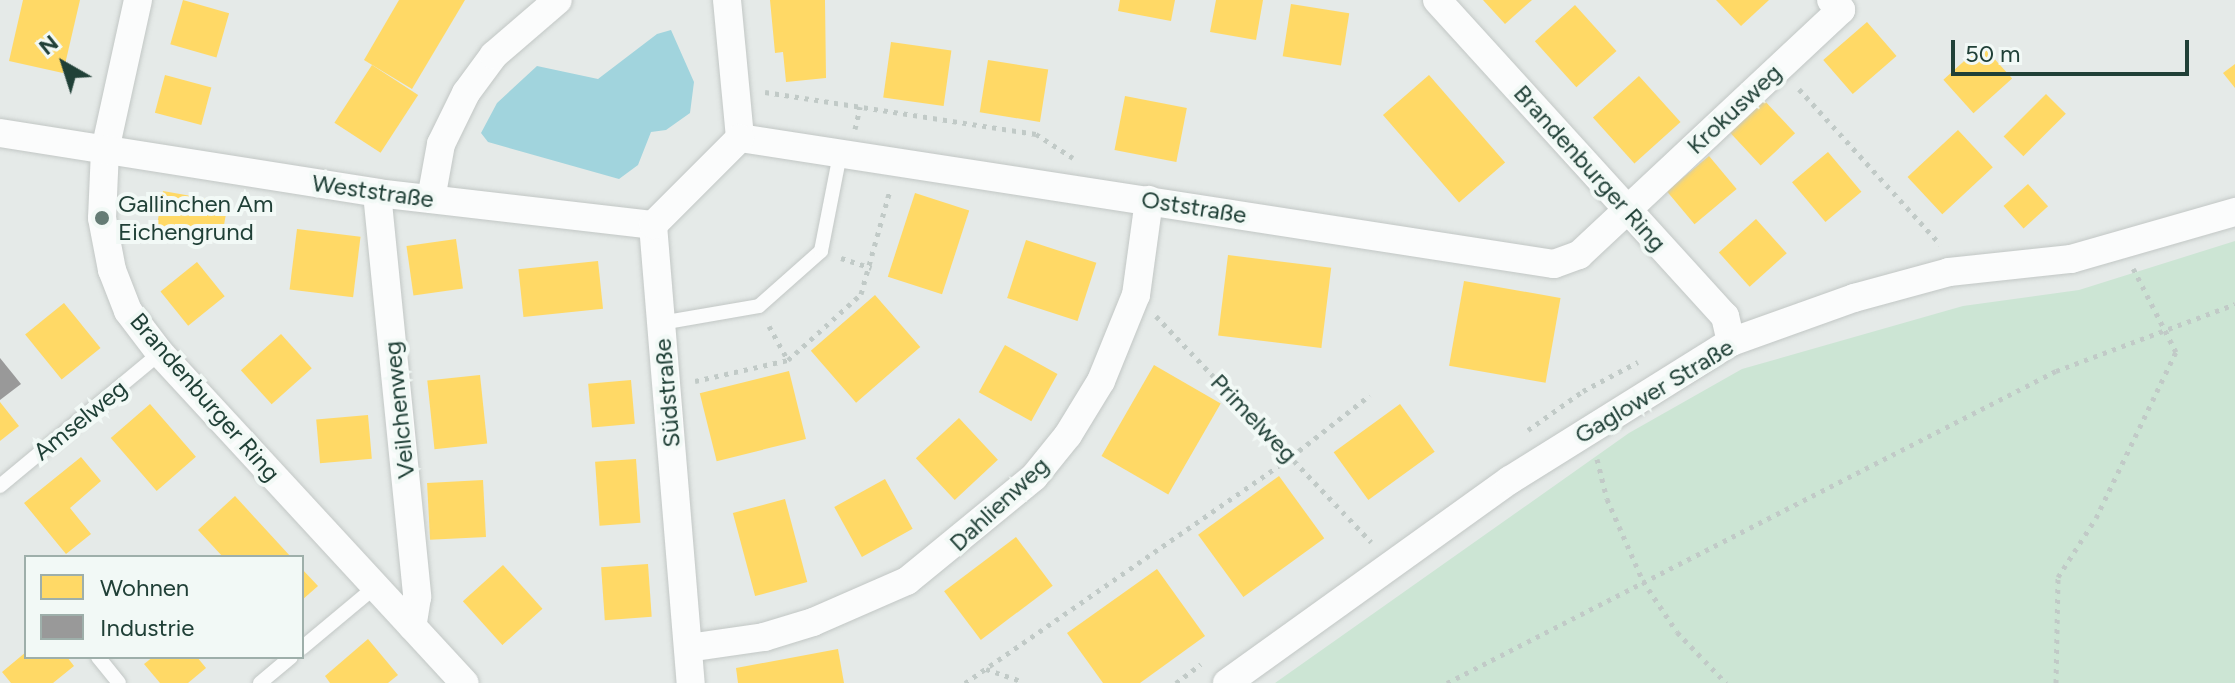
<!DOCTYPE html>
<meta charset="utf-8">
<style>
body{margin:0}
#map{position:relative;width:2235px;height:683px;overflow:hidden;background:#e5eae8;font-family:Figtree,sans-serif}
div>[style]{position:absolute}
[style*='--x']{left:calc(var(--x)*1px);top:calc(var(--y)*1px);width:calc(var(--w)*1px);rotate:calc(var(--a)*1deg)}
.green>*{inset:0;background:#cce5d4}
.water>*{inset:0;background:#a1d4dd}
.homes>*{inset:0;background:#ffd966;transform-origin:0 0}
.industry>*{inset:0;background:#999}
.path>*{height:5px;margin-top:-2.5px;transform-origin:0;background:repeating-linear-gradient(90deg,#c1cac7 0 4px,transparent 0 10px)}
.roads{filter:drop-shadow(0 0 2px #c2c7c5) drop-shadow(0 0 2px #c2c7c5)}
.service>*{height:14px;margin:-7px;padding:0 7px;transform-origin:7px;border-radius:7px;background:#fbfcfc}
.minor>*{height:28px;margin:-14px;padding:0 14px;transform-origin:14px;border-radius:14px;background:#fbfcfc}
.dots>*{width:22px;height:22px;translate:-50% -50%;box-sizing:border-box;border:4px solid #f2f9f6;border-radius:50%}
span{translate:-50% -50%;white-space:nowrap;text-align:center;line-height:1.15;-webkit-text-stroke:8px #f2f9f6;paint-order:stroke}
.street-label{font-size:24px;color:#204037}
.poi-label{font-size:24px;color:#204037}
.left{translate:0 -50%;text-align:left}
.legend{position:absolute;left:24px;top:555px;width:280px;height:104px;box-sizing:border-box;background:#f2f9f6;border:2px solid #9eafaa;margin:0;padding:10px 14px;list-style:none;font-size:24px;color:#204037}
.legend li{display:flex;align-items:center;gap:16px;height:40px}
.legend b{width:40px;border:2px solid #9eafaa}
.north{position:absolute;left:24px;top:24px;width:80px;height:80px;-webkit-text-stroke:6px #f2f9f6;paint-order:stroke;rotate:321deg;font-size:22px;font-weight:700;line-height:32px;text-align:center;color:#204037}
.north::after{content:'';display:block;margin:auto;width:28px;height:36px;background:#204037;clip-path:polygon(50% 0,100% 100%,50% 72%,0 100%)}
.scale{position:absolute;left:1951px;top:40px;width:238px;height:36px;box-sizing:border-box;border:4px solid #204037;border-top:0;padding-left:10px;font-size:24px;line-height:28px;white-space:nowrap;color:#204037;-webkit-text-stroke:6px #f2f9f6;paint-order:stroke}
</style>
<div id="map">
<div class="green">
<div style="clip-path:polygon(2235px 241px,2235px 683px,1275px 683px,1629px 433px,1742px 369px,1963px 306px,2079px 290px)"></div>
</div>
<div class="water">
<div style="clip-path:polygon(671px 30px,694px 82px,690px 113px,666px 130px,651px 132px,638px 165px,619px 179px,488px 142px,481px 133px,497px 103px,537px 66px,598px 79px,657px 34px)"></div>
</div>
<div class="homes">
<div style="clip-path:polygon(23px 0,80px 0,63px 73px,9px 61px)"></div>
<div style="left:183px;top:0;width:48px;height:46px;rotate:16deg"></div>
<div style="clip-path:polygon(399px 0,465px 0,412px 89px,364px 60px)"></div>
<div style="clip-path:polygon(770px 0,825px 0,826px 78px,786px 82px,783px 52px,775px 53px)"></div>
<div style="clip-path:polygon(1120px 0,1175px 0,1171px 21px,1118px 11px)"></div>
<div style="clip-path:polygon(1216px 0,1263px 0,1256px 40px,1210px 32px)"></div>
<div style="clip-path:polygon(1483px 0,1532px 0,1505px 24px)"></div>
<div style="clip-path:polygon(1716px 0,1769px 0,1741px 26px)"></div>
<div style="left:1291px;top:4px;width:59px;height:53px;rotate:9deg"></div>
<div style="left:1575px;top:5px;width:62px;height:54px;rotate:48deg"></div>
<div style="left:1867px;top:22px;width:45px;height:58px;rotate:49deg"></div>
<div style="left:891px;top:42px;width:61px;height:56px;rotate:8deg"></div>
<div style="left:1982px;top:45px;width:45px;height:52px;rotate:48deg"></div>
<div style="left:988px;top:60px;width:61px;height:53px;rotate:9deg"></div>
<div style="clip-path:polygon(2235px 64px,2235px 88px,2223px 73px)"></div>
<div style="left:372px;top:65px;width:55px;height:69px;rotate:33deg"></div>
<div style="left:165px;top:75px;width:48px;height:39px;rotate:15deg"></div>
<div style="left:1429px;top:75px;width:116px;height:61px;rotate:49deg"></div>
<div style="left:1639px;top:76px;width:62px;height:62px;rotate:48deg"></div>
<div style="left:2046px;top:94px;width:28px;height:60px;rotate:45deg"></div>
<div style="left:1125px;top:96px;width:63px;height:55px;rotate:11deg"></div>
<div style="left:1763px;top:99px;width:47px;height:47px;rotate:47deg"></div>
<div style="left:1958px;top:130px;width:51px;height:69px;rotate:47deg"></div>
<div style="left:1828px;top:152px;width:52px;height:47px;rotate:50deg"></div>
<div style="left:1709px;top:156px;width:43px;height:55px;rotate:50deg"></div>
<div style="left:2028px;top:184px;width:30px;height:33px;rotate:48deg"></div>
<div style="left:163px;top:191px;width:66px;height:39px;rotate:10deg"></div>
<div style="left:915px;top:193px;width:57px;height:88px;rotate:18deg"></div>
<div style="left:1756px;top:219px;width:46px;height:50px;rotate:48deg"></div>
<div style="left:297px;top:229px;width:64px;height:61px;rotate:7deg"></div>
<div style="left:456px;top:239px;width:50px;height:50px;rotate:82deg"></div>
<div style="left:1026px;top:240px;width:74px;height:61px;rotate:18deg"></div>
<div style="left:1228px;top:255px;width:104px;height:81px;rotate:7deg"></div>
<div style="left:598px;top:261px;width:48px;height:80px;rotate:84deg"></div>
<div style="left:197px;top:262px;width:44px;height:47px;rotate:51deg"></div>
<div style="left:1464px;top:281px;width:98px;height:86px;rotate:10deg"></div>
<div style="left:875px;top:295px;width:69px;height:85px;rotate:49deg"></div>
<div style="left:64px;top:303px;width:58px;height:50px;rotate:51deg"></div>
<div style="left:281px;top:334px;width:46px;height:54px;rotate:48deg"></div>
<div style="left:1005px;top:345px;width:60px;height:54px;rotate:29deg"></div>
<div style="left:1154px;top:365px;width:77px;height:105px;rotate:30deg"></div>
<div style="left:789px;top:371px;width:70px;height:92px;rotate:76deg"></div>
<div style="left:480px;top:375px;width:69px;height:53px;rotate:84deg"></div>
<div style="left:631px;top:380px;width:44px;height:43px;rotate:85deg"></div>
<div style="clip-path:polygon(0 402px,19px 426px,0 441px)"></div>
<div style="left:150px;top:404px;width:70px;height:52px;rotate:49deg"></div>
<div style="left:1400px;top:404px;width:59px;height:82px;rotate:54deg"></div>
<div style="left:368px;top:415px;width:44px;height:52px;rotate:85deg"></div>
<div style="left:959px;top:418px;width:57px;height:59px;rotate:47deg"></div>
<div style="clip-path:polygon(81px 457px,101px 481px,70px 508px,91px 534px,66px 554px,24px 503px)"></div>
<div style="left:636px;top:459px;width:64px;height:41px;rotate:86deg"></div>
<div style="left:1279px;top:476px;width:77px;height:100px;rotate:54deg"></div>
<div style="left:885px;top:479px;width:57px;height:58px;rotate:61deg"></div>
<div style="left:483px;top:480px;width:57px;height:56px;rotate:87deg"></div>
<div style="clip-path:polygon(235px 496px,291px 557px,223px 557px,198px 530px)"></div>
<div style="left:785px;top:499px;width:86px;height:54px;rotate:75deg"></div>
<div style="left:1016px;top:537px;width:61px;height:90px;rotate:53deg"></div>
<div style="left:648px;top:564px;width:53px;height:47px;rotate:86deg"></div>
<div style="left:503px;top:565px;width:59px;height:54px;rotate:48deg"></div>
<div style="clip-path:polygon(302px 569px,318px 586px,302px 600px)"></div>
<div style="clip-path:polygon(1157px 569px,1205px 636px,1140px 683px,1103px 683px,1067px 633px)"></div>
<div style="clip-path:polygon(368px 639px,398px 675px,388px 683px,330px 683px,325px 676px)"></div>
<div style="clip-path:polygon(838px 649px,844px 683px,738px 683px,736px 668px)"></div>
<div style="clip-path:polygon(26px 652px,26px 657px,67px 657px,74px 666px,53px 683px,11px 683px,2px 672px)"></div>
<div style="clip-path:polygon(153px 657px,197px 657px,206px 668px,188px 683px,160px 683px,144px 664px)"></div>
</div>
<div class="industry">
<div style="clip-path:polygon(0 358px,21px 384px,0 400px)"></div>
</div>
<div class="path">
<div style="--x:1799;--y:89;--w:210;--a:47.7"></div>
<div style="--x:765;--y:92;--w:274;--a:8.8"></div>
<div style="--x:1036;--y:134;--w:44;--a:33"></div>
<div style="--x:855;--y:129;--w:23;--a:-77"></div>
<div style="--x:841;--y:258;--w:32;--a:18"></div>
<div style="--x:1156;--y:316;--w:312;--a:46.4"></div>
<div style="--x:769;--y:326;--w:39;--a:61"></div>
<div style="--x:695;--y:381;--w:95;--a:-12.7"></div>
<div style="--x:788;--y:360;--w:98;--a:-42.1"></div>
<div style="--x:861;--y:294;--w:108;--a:-74.4"></div>
<div style="--x:1528;--y:430;--w:67;--a:-35.3"></div>
<div style="--x:1583;--y:391;--w:62;--a:-27.8"></div>
<div style="--x:1597;--y:459;--w:41;--a:76"></div>
<div style="--x:1607;--y:499;--w:90;--a:66.3"></div>
<div style="--x:1643;--y:581;--w:61;--a:56.3"></div>
<div style="--x:1677;--y:632;--w:71;--a:46.1"></div>
<div style="--x:986;--y:669;--w:37;--a:19"></div>
<div style="--x:965;--y:683;--w:397;--a:-34.7"></div>
<div style="--x:1291;--y:457;--w:100;--a:-38.1"></div>
<div style="--x:1176;--y:683;--w:31;--a:-37"></div>
<div style="--x:1447;--y:683;--w:684;--a:-27.13"></div>
<div style="--x:2056;--y:371;--w:191;--a:-20.5"></div>
<div style="--x:2056;--y:683;--w:106;--a:-88.9"></div>
<div style="--x:2058;--y:577;--w:70;--a:-57.2"></div>
<div style="--x:2096;--y:518;--w:184;--a:-64.3"></div>
<div style="--x:2176;--y:352;--w:94;--a:-117.1"></div>
</div>
<div class="roads">
<div class="service">
<div style="--x:661;--y:323;--w:99;--a:-9.8"></div>
<div style="--x:759;--y:306;--w:83;--a:-41.6"></div>
<div style="--x:821;--y:251;--w:99;--a:-78.9"></div>
<div style="--x:0;--y:486;--w:208;--a:-39.7"></div>
<div style="--x:302;--y:648;--w:95;--a:-39.9"></div>
<div style="--x:98;--y:657;--w:33;--a:51"></div>
<div style="--x:260;--y:683;--w:40;--a:-40"></div>
</div>
<div class="minor">
<div style="--x:138;--y:0;--w:154;--a:102.4"></div>
<div style="--x:105;--y:150;--w:68;--a:92.5"></div>
<div style="--x:102;--y:218;--w:53;--a:79.1"></div>
<div style="--x:112;--y:270;--w:44;--a:68.7"></div>
<div style="--x:128;--y:311;--w:53;--a:52.7"></div>
<div style="--x:160;--y:353;--w:449;--a:47.3"></div>
<div style="--x:727;--y:0;--w:139;--a:84.6"></div>
<div style="--x:1437;--y:0;--w:428;--a:47.7"></div>
<div style="--x:1725;--y:316;--w:27;--a:77"></div>
<div style="--x:0;--y:133;--w:382;--a:9"></div>
<div style="--x:377;--y:193;--w:278;--a:6.6"></div>
<div style="--x:740;--y:138;--w:824;--a:8.8"></div>
<div style="--x:1554;--y:264;--w:27;--a:-20"></div>
<div style="--x:1579;--y:255;--w:359;--a:-43.1"></div>
<div style="--x:1841;--y:10;--w:14;--a:-135"></div>
<div style="--x:377;--y:193;--w:406;--a:84.3"></div>
<div style="--x:417;--y:597;--w:30;--a:99"></div>
<div style="--x:431;--y:199;--w:56;--a:-79.7"></div>
<div style="--x:441;--y:144;--w:57;--a:-63.9"></div>
<div style="--x:466;--y:93;--w:47;--a:-53.6"></div>
<div style="--x:494;--y:55;--w:84;--a:-40.7"></div>
<div style="--x:653;--y:225;--w:460;--a:85.3"></div>
<div style="--x:653;--y:225;--w:123;--a:-45"></div>
<div style="--x:688;--y:648;--w:77;--a:-8.2"></div>
<div style="--x:764;--y:637;--w:51;--a:-17"></div>
<div style="--x:813;--y:622;--w:103;--a:-23.6"></div>
<div style="--x:907;--y:581;--w:164;--a:-39.3"></div>
<div style="--x:1034;--y:477;--w:54;--a:-51"></div>
<div style="--x:1068;--y:435;--w:63;--a:-58.6"></div>
<div style="--x:1101;--y:381;--w:93;--a:-67.9"></div>
<div style="--x:1136;--y:295;--w:96;--a:-82.2"></div>
<div style="--x:1227;--y:683;--w:348;--a:-35.7"></div>
<div style="--x:1510;--y:480;--w:261;--a:-32"></div>
<div style="--x:1731;--y:342;--w:131;--a:-19.7"></div>
<div style="--x:1854;--y:298;--w:98;--a:-15.3"></div>
<div style="--x:1949;--y:272;--w:123;--a:-6.1"></div>
<div style="--x:2071;--y:259;--w:171;--a:-16"></div>
</div>
</div>
<div class="dots">
<div style="left:102px;top:218px;background:#657c75"></div>
</div>
<div class="street-label">
<span style="left:1734px;top:109px;rotate:-43deg">Krokusweg</span>
<span style="left:1590px;top:168px;rotate:48deg">Brandenburger Ring</span>
<span style="left:373px;top:191px;rotate:8deg">Weststraße</span>
<span style="left:1194px;top:207px;rotate:9deg">Oststraße</span>
<span style="left:1654px;top:391px;rotate:-31deg">Gaglower Straße</span>
<span style="left:667px;top:393px;rotate:-95deg">Südstraße</span>
<span style="left:205px;top:397px;rotate:49deg">Brandenburger Ring</span>
<span style="left:399px;top:410px;rotate:-96deg">Veilchenweg</span>
<span style="left:1254px;top:418px;rotate:46deg">Primelweg</span>
<span style="left:80px;top:420px;rotate:-39deg">Amselweg</span>
<span style="left:999px;top:504px;rotate:-43deg">Dahlienweg</span>
</div>
<div class="poi-label">
<span class="left" style="left:118px;top:218px">Gallinchen Am<br>Eichengrund</span>
</div>
<ul class="legend">
<li><b style="height:22px;background:#ffd966"></b>Wohnen</li>
<li><b style="height:22px;background:#999"></b>Industrie</li>
</ul>
<div class="north">N</div>
<div class="scale">50 m</div>
</div>
